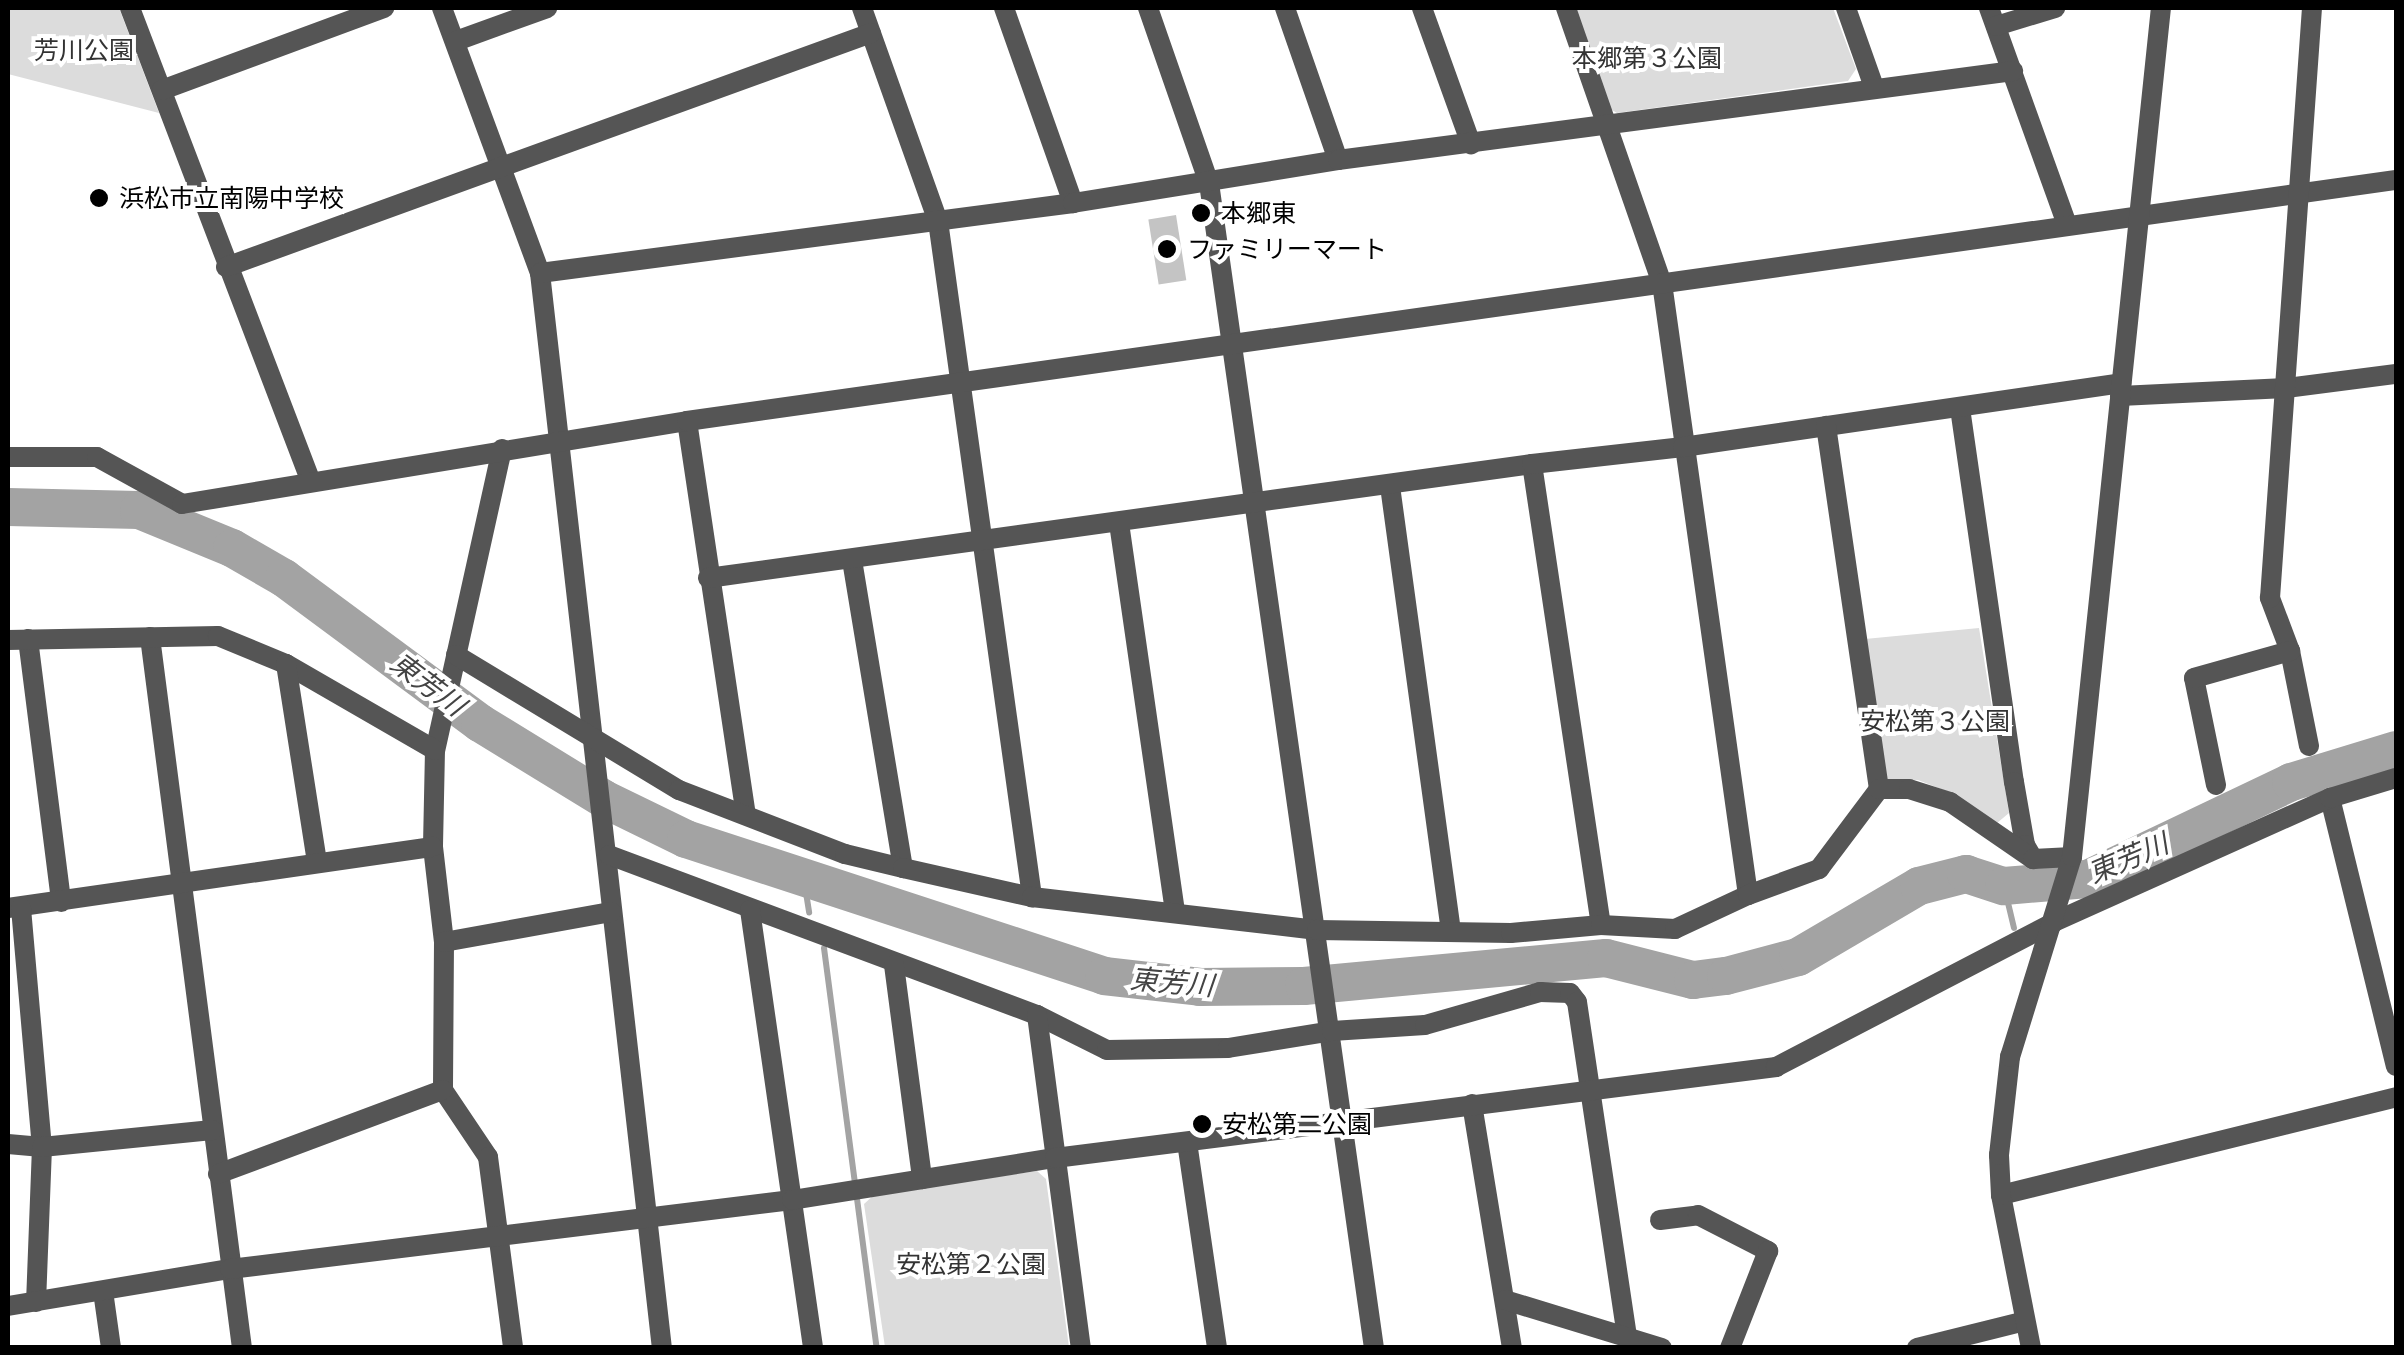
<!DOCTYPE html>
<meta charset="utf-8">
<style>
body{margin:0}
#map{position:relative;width:2404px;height:1355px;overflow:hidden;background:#fff;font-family:"Asap Condensed","Noto Sans JP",sans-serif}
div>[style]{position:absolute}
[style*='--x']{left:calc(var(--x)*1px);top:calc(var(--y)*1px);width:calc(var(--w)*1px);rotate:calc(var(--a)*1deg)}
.green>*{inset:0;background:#dcdcdc}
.stream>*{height:6px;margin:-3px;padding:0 3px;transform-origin:3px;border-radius:3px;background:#a3a3a3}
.river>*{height:38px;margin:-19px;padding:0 19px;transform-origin:19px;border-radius:19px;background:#a3a3a3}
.building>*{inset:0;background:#c4c4c4;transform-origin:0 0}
.minor>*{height:20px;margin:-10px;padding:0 10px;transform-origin:10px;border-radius:10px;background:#555}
.dots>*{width:28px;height:28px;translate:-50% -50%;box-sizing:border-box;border:5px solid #fff;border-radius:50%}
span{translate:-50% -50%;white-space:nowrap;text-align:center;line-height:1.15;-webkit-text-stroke:8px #fff;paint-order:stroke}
.park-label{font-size:25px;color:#333}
.poi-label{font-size:25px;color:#000}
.left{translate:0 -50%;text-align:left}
.water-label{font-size:28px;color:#444;font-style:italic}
.frame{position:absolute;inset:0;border:10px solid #000;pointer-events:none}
</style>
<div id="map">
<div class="green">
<div style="clip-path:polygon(8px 8px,119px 8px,159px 113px,8px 74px)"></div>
<div style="clip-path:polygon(1574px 8px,1833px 8px,1856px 69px,1848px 81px,1617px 113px,1605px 106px)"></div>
<div style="clip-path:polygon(1979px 628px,2009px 813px,1997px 823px,1954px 794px,1918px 780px,1885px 779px,1865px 639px)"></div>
<div style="clip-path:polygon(1037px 1171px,1046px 1179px,1069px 1347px,885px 1347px,864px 1204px,875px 1194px)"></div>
</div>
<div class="stream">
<div style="--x:804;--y:880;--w:33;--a:81"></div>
<div style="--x:2004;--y:886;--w:43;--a:76.6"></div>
<div style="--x:824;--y:948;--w:403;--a:82.5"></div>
</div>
<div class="river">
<div style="--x:8;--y:507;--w:131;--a:1.3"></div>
<div style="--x:139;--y:510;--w:100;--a:22.2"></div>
<div style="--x:232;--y:548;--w:60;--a:30"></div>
<div style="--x:284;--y:578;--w:244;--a:36.5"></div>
<div style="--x:480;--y:723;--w:145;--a:31.5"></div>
<div style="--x:604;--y:799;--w:91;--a:26"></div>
<div style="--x:686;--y:839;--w:440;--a:18.1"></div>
<div style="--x:1104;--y:976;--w:97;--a:6.5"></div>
<div style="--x:1200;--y:987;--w:104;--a:-0.6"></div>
<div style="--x:1304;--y:986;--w:303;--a:-5.3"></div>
<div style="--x:1606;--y:958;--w:90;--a:14.2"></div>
<div style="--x:1693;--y:980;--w:33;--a:-7"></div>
<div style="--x:1726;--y:976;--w:74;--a:-14.8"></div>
<div style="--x:1798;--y:957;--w:140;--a:-30.4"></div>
<div style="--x:1919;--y:886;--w:49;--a:-14.3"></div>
<div style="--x:1966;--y:874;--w:40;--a:18"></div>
<div style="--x:2004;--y:886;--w:84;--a:-4.8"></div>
<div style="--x:2088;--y:879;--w:225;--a:-25.5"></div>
<div style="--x:2291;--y:782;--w:110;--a:-16.9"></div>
</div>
<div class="building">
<div style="left:1176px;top:215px;width:66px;height:28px;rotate:81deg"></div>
</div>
<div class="minor">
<div style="--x:130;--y:8;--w:507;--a:69.1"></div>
<div style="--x:442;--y:8;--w:283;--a:69.7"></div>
<div style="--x:540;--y:273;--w:1082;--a:83.53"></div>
<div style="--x:862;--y:8;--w:226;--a:70.4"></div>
<div style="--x:938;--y:221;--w:683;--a:82.08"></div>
<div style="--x:1004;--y:8;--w:207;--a:70.5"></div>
<div style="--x:1148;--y:8;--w:185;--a:70.8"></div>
<div style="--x:1209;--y:183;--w:1177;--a:81.94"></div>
<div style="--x:1285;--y:8;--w:161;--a:70.8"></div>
<div style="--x:1422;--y:8;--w:145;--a:70.2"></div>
<div style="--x:1566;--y:8;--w:291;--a:70.8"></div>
<div style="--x:1662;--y:283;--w:618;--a:82"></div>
<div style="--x:1846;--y:8;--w:84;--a:70.5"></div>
<div style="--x:1989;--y:8;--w:231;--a:70.2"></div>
<div style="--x:1996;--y:26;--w:62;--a:-17"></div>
<div style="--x:456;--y:41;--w:97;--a:-19.9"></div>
<div style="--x:162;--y:90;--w:237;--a:-20.3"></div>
<div style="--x:226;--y:267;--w:686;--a:-19.94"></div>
<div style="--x:540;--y:273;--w:538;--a:-7.48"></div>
<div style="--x:1073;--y:203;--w:268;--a:-9.2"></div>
<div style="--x:1338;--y:160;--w:681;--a:-7.51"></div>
<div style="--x:2120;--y:396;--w:166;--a:-2.8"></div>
<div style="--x:2286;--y:388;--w:111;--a:-7.3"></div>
<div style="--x:1960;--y:408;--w:378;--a:81.8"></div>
<div style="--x:2014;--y:782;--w:64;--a:80.1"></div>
<div style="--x:2025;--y:845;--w:16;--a:60"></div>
<div style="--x:687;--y:421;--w:397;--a:81.5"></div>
<div style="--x:502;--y:449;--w:308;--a:102.5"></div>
<div style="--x:435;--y:750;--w:97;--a:91.2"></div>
<div style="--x:433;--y:847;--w:96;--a:83.4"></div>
<div style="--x:444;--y:942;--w:148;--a:90.4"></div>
<div style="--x:443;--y:1090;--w:81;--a:56.1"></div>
<div style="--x:488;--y:1157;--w:193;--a:82.5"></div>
<div style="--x:8;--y:457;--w:89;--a:0"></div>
<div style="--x:97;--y:457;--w:97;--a:28.9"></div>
<div style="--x:182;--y:504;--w:512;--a:-9.33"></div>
<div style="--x:687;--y:421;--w:1726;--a:-8.03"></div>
<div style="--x:1532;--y:464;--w:466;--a:81.5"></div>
<div style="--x:1390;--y:486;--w:448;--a:82.2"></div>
<div style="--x:1119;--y:523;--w:392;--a:81.8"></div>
<div style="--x:852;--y:560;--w:312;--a:80.6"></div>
<div style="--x:708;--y:578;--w:832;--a:-7.88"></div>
<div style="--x:1532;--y:464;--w:152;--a:-6.4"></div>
<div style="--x:1683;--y:447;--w:443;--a:-8.3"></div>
<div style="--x:150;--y:637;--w:717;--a:82.63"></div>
<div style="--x:28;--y:639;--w:265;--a:82.8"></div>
<div style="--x:8;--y:640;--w:210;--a:-1.1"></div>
<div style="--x:218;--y:636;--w:74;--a:22.4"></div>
<div style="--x:286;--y:664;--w:172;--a:30"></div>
<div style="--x:456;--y:655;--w:261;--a:31.2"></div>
<div style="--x:679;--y:790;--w:178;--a:21.1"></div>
<div style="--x:845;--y:854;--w:60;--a:13.6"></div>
<div style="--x:903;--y:868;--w:132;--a:12.7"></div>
<div style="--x:1032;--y:897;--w:287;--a:6.6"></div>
<div style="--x:1317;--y:930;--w:194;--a:0.9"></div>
<div style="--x:1511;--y:933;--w:90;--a:-5.1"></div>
<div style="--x:1601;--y:925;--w:74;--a:3.1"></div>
<div style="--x:1675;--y:929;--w:81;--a:-25"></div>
<div style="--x:1748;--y:895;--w:76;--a:-20.1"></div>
<div style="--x:1819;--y:869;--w:100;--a:-53.1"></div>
<div style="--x:1879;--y:789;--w:367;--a:-98.3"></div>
<div style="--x:286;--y:664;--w:201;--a:81.1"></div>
<div style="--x:2309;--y:746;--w:97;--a:-101.3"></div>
<div style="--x:2290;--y:651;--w:57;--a:-110.7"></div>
<div style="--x:2270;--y:598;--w:591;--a:-85.93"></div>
<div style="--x:2216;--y:785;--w:109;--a:-101.6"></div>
<div style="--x:2194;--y:678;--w:100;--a:-15.7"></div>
<div style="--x:1879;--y:789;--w:30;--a:0"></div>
<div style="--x:1909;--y:789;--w:43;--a:17.6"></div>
<div style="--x:1950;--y:802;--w:101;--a:34.5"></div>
<div style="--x:2033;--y:859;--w:39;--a:-3"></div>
<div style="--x:2330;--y:798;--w:276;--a:76.2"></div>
<div style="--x:609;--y:855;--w:457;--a:20.5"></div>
<div style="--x:1037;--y:1015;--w:78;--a:26.6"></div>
<div style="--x:1107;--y:1050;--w:121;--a:-0.9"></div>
<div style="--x:1228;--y:1048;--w:105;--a:-9.3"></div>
<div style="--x:1332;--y:1031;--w:93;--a:-3.7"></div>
<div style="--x:1425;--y:1025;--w:120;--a:-16"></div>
<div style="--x:1540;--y:992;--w:30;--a:2"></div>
<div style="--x:1570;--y:993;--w:11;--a:52"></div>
<div style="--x:1577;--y:1002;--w:337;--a:81.5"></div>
<div style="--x:8;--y:908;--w:429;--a:-8.2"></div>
<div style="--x:21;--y:908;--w:240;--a:85"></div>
<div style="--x:42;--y:1147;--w:155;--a:92.2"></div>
<div style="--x:750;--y:910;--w:443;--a:81.8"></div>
<div style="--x:444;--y:942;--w:170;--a:-10.2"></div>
<div style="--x:894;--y:965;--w:216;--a:82.5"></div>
<div style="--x:1037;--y:1015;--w:336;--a:82.5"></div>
<div style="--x:1472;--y:1104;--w:247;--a:80.7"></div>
<div style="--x:1187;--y:1142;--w:208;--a:81.7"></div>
<div style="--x:8;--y:1144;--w:34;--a:5"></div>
<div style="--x:42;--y:1147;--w:171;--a:-5.7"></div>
<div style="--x:218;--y:1174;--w:240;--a:-20.5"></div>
<div style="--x:2001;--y:1195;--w:407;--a:-13.9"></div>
<div style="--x:1660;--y:1220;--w:38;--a:-7"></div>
<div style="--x:1698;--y:1215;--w:79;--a:27.2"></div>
<div style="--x:1768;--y:1251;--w:104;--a:111.4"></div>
<div style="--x:103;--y:1291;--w:58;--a:82"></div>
<div style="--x:1505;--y:1300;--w:164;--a:17"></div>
<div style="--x:8;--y:1306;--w:225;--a:-9.5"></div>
<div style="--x:230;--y:1269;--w:566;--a:-7"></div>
<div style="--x:792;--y:1200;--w:266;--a:-9.1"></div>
<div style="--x:1055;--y:1158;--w:727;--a:-7.19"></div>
<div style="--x:1776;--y:1067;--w:314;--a:-27.5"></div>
<div style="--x:2054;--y:922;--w:303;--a:-24.2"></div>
<div style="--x:2330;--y:798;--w:69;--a:-16.9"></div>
<div style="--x:1917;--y:1348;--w:111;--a:-14"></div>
<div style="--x:2031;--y:1348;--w:156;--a:-101.1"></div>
<div style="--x:2001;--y:1195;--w:40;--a:-92.9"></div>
<div style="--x:1999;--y:1155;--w:99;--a:-83.6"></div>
<div style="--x:2010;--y:1057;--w:209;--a:-72.8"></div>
<div style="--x:2072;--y:857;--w:854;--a:-84.02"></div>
</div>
<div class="dots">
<div style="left:99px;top:198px;background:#000"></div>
<div style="left:1201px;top:213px;background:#000"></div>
<div style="left:1167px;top:249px;background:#000"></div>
<div style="left:1202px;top:1124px;background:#000"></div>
</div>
<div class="park-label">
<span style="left:84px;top:50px">芳川公園</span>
<span style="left:1647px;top:58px">本郷第３公園</span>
<span style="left:1935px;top:721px">安松第３公園</span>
<span style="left:971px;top:1264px">安松第２公園</span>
</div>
<div class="poi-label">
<span class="left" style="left:119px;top:198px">浜松市立南陽中学校</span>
<span class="left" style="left:1221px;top:213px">本郷東</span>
<span class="left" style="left:1187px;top:249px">ファミリーマート</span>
<span class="left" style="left:1222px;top:1124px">安松第二公園</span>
</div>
<div class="water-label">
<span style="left:428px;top:684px;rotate:37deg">東芳川</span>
<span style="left:2128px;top:858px;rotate:-23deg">東芳川</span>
<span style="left:1172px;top:982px;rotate:5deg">東芳川</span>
</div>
<div class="frame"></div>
</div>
